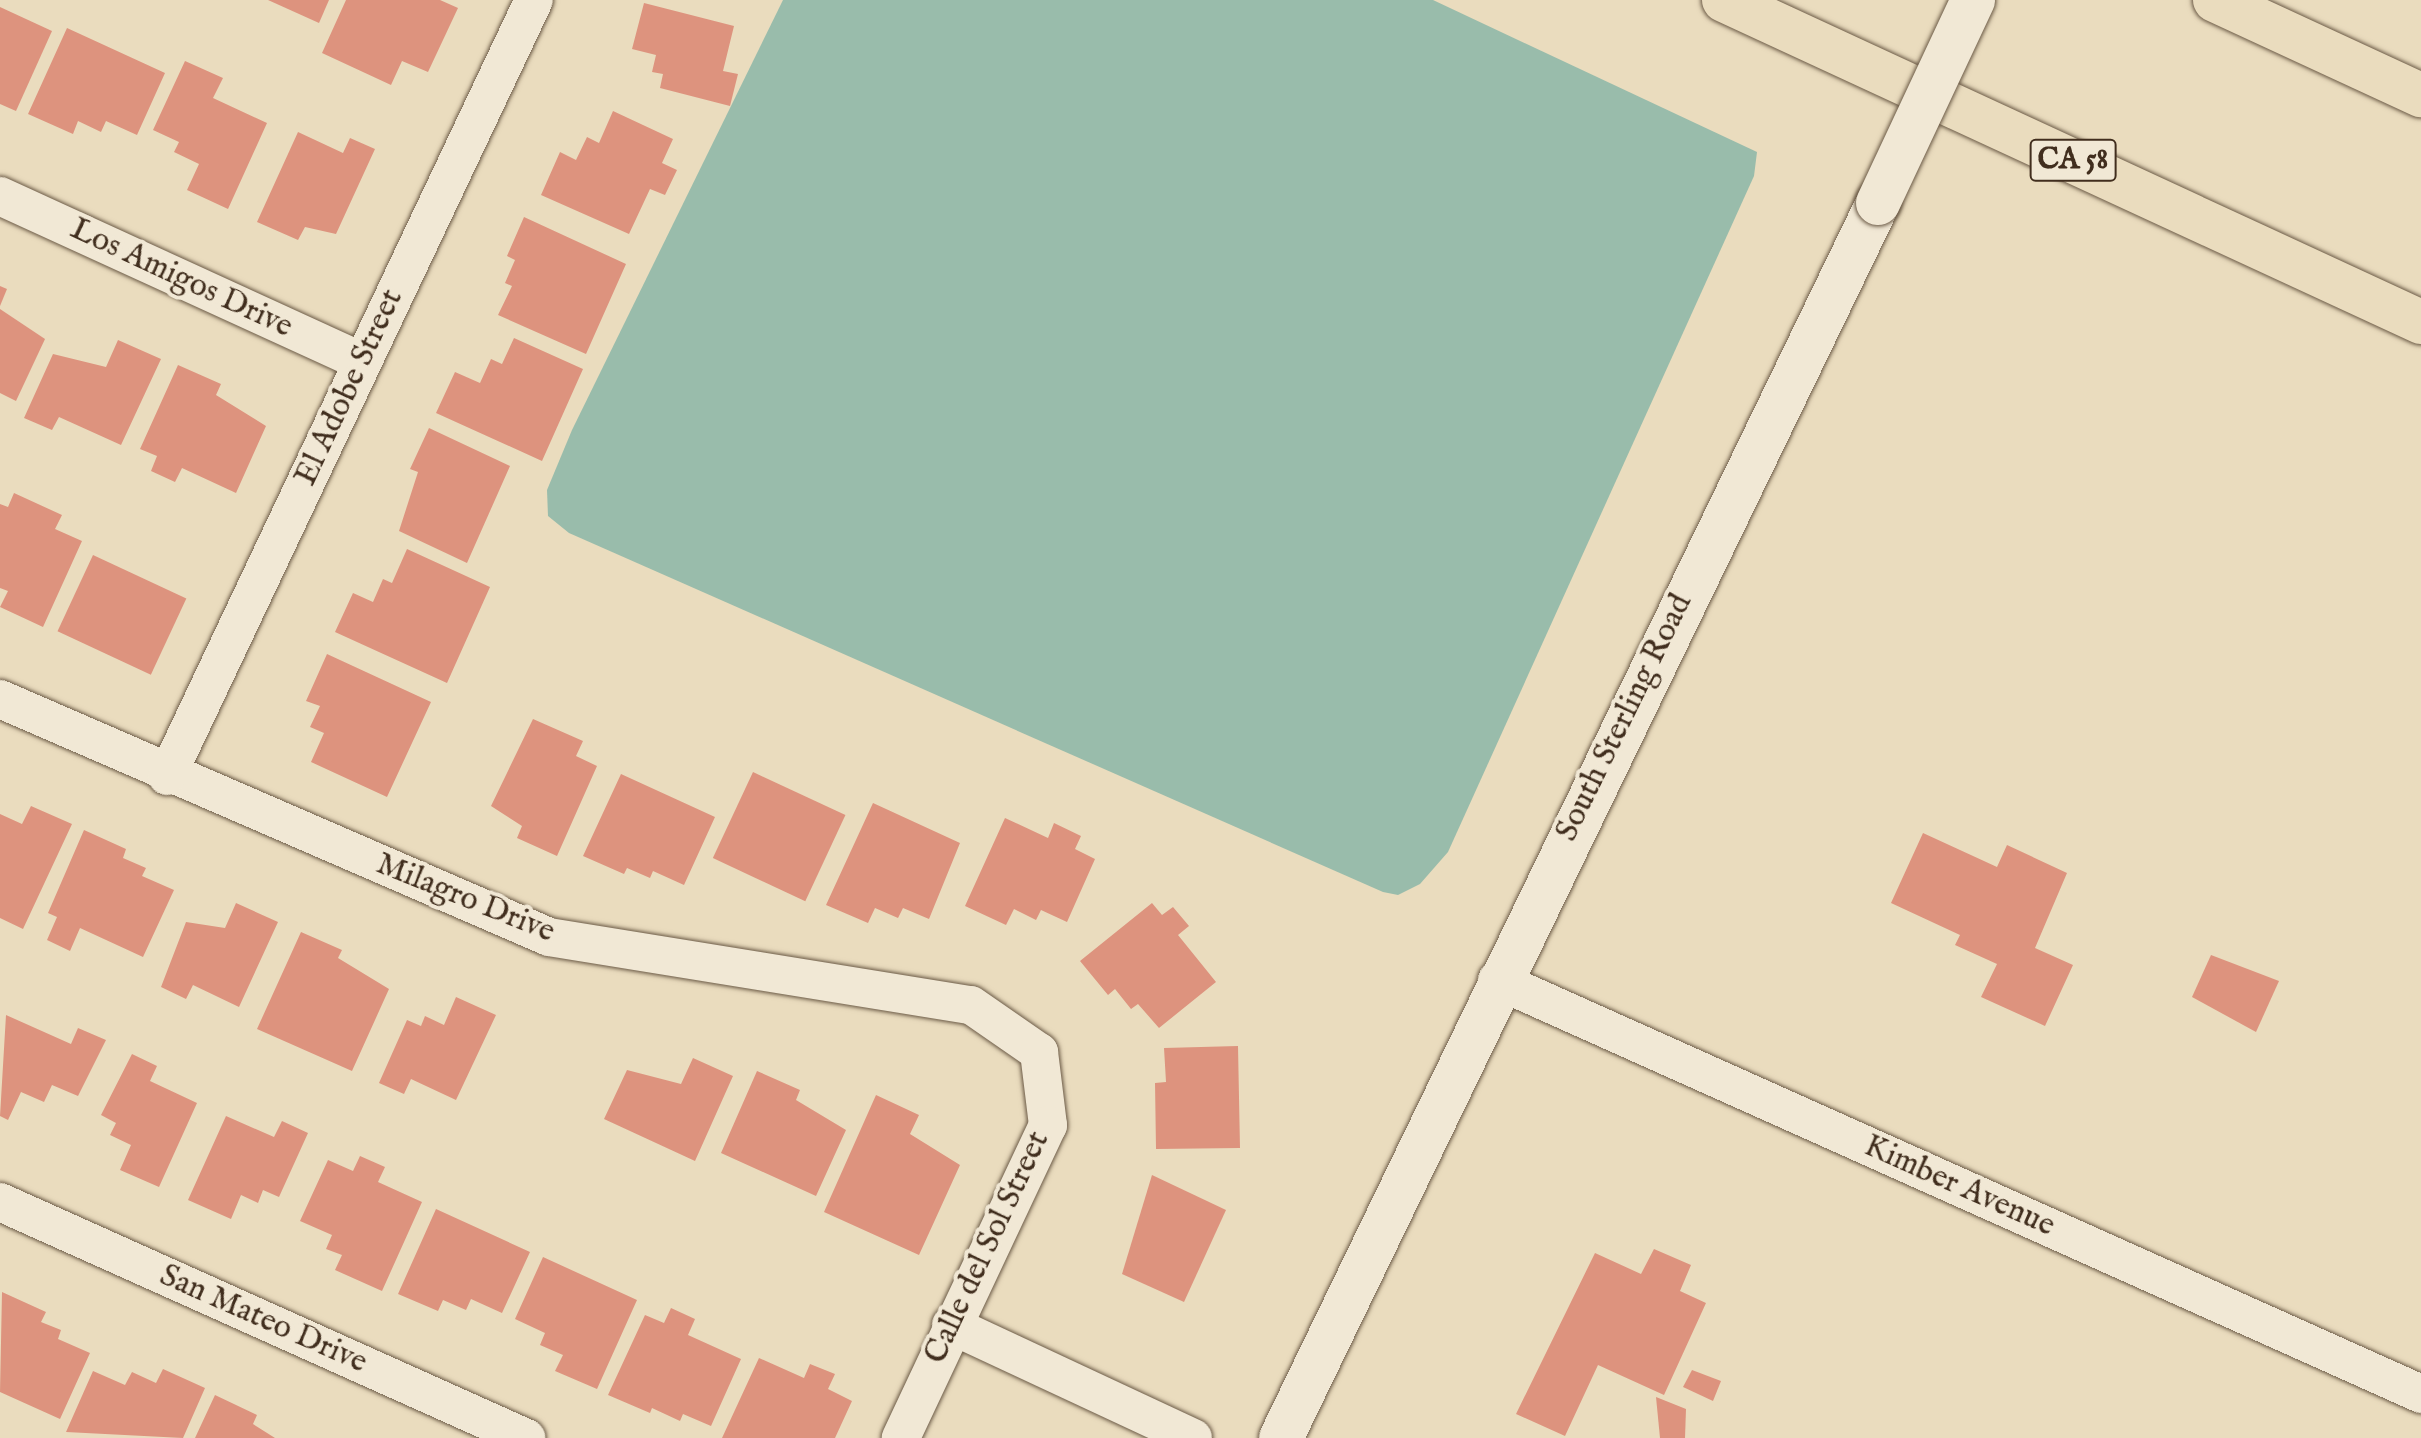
<!DOCTYPE html>
<style>
body{margin:0}
#map{position:relative;width:2421px;height:1438px;overflow:hidden;background:#eadcbe;font-family:"IM FELL English",serif}
div>[style]{position:absolute}
[style*='--x']{left:calc(var(--x)*1px);top:calc(var(--y)*1px);width:calc(var(--w)*1px);rotate:calc(var(--a)*1deg)}
.water>*{inset:0;background:#99bcab}
.building>*{inset:0;background:#dd937e;transform-origin:0 0}
.roads{filter:drop-shadow(0 0 2px #6b5a46) drop-shadow(0 0 2px #6b5a46)}
.minor>*{height:38px;margin:-19px;padding:0 19px;transform-origin:19px;border-radius:19px;background:#f1e8d5}
.tertiary>*{height:44px;margin:-22px;padding:0 22px;transform-origin:22px;border-radius:22px;background:#f1e8d5}
.motorway>*{height:44px;margin:-22px;padding:0 22px;transform-origin:22px;border-radius:22px;background:#eadcbe}
.bridges{filter:drop-shadow(0 0 2px #6b5a46) drop-shadow(0 0 2px #6b5a46)}
.tertiary-bridge>*{height:44px;margin:-22px;padding:0 22px;transform-origin:22px;border-radius:22px;background:#f1e8d5}
span{translate:-50% -50%;white-space:nowrap;text-align:center;line-height:1.15;-webkit-text-stroke:8px #f1e8d5;paint-order:stroke}
.shield-label span{padding:2px 6px;background:#f1e8d5;border:2px solid;border-radius:6px;-webkit-text-stroke-width:0}
.shield-label{font-size:30px;color:#412e1e;font-weight:700}
.street-label{font-size:32px;color:#412e1e}
</style>
<div id="map">
<div class="water">
<div style="clip-path:polygon(783px 0,1433px 0,1757px 152px,1754px 176px,1448px 852px,1420px 884px,1398px 895px,1383px 892px,569px 533px,548px 516px,547px 490px,572px 430px)"></div>
</div>
<div class="building">
<div style="clip-path:polygon(268px 0,329px 0,319px 23px)"></div>
<div style="clip-path:polygon(346px 0,440px 0,458px 8px,428px 72px,402px 61px,391px 85px,322px 53px)"></div>
<div style="clip-path:polygon(644px 3px,734px 26px,723px 71px,738px 74px,730px 106px,660px 88px,663px 74px,652px 72px,656px 55px,632px 49px)"></div>
<div style="clip-path:polygon(0 7px,52px 31px,16px 111px,0 104px)"></div>
<div style="clip-path:polygon(67px 28px,165px 73px,137px 135px,106px 121px,101px 132px,78px 121px,73px 134px,28px 114px)"></div>
<div style="clip-path:polygon(185px 61px,223px 78px,213px 98px,267px 123px,228px 209px,187px 190px,199px 164px,174px 152px,179px 142px,153px 130px)"></div>
<div style="clip-path:polygon(613px 111px,673px 139px,662px 163px,677px 170px,665px 195px,650px 189px,629px 234px,541px 195px,560px 152px,576px 160px,587px 137px,599px 143px)"></div>
<div style="clip-path:polygon(298px 132px,343px 153px,350px 138px,375px 149px,336px 234px,305px 227px,298px 240px,257px 222px)"></div>
<div style="clip-path:polygon(524px 217px,626px 264px,586px 354px,498px 315px,512px 286px,505px 283px,515px 260px,507px 256px)"></div>
<div style="clip-path:polygon(0 286px,7px 289px,0 306px)"></div>
<div style="clip-path:polygon(0 309px,45px 339px,16px 401px,0 393px)"></div>
<div style="clip-path:polygon(514px 338px,583px 369px,542px 461px,436px 413px,455px 372px,480px 383px,491px 359px,502px 364px)"></div>
<div style="clip-path:polygon(118px 340px,161px 359px,121px 445px,59px 417px,52px 430px,24px 418px,53px 354px,106px 367px)"></div>
<div style="clip-path:polygon(178px 365px,221px 384px,216px 395px,266px 426px,236px 493px,182px 468px,175px 482px,151px 471px,157px 456px,140px 449px)"></div>
<div style="clip-path:polygon(429px 428px,510px 466px,467px 563px,399px 531px,418px 472px,410px 469px)"></div>
<div style="clip-path:polygon(14px 493px,62px 515px,55px 529px,82px 541px,43px 627px,0 607px,8px 591px,0 588px,0 504px,8px 507px)"></div>
<div style="clip-path:polygon(407px 549px,490px 587px,447px 683px,335px 632px,353px 593px,373px 602px,383px 579px,392px 583px)"></div>
<div style="left:93px;top:555px;width:103px;height:84px;rotate:25deg"></div>
<div style="clip-path:polygon(327px 654px,431px 702px,387px 797px,311px 762px,324px 733px,310px 727px,320px 706px,306px 701px)"></div>
<div style="clip-path:polygon(533px 719px,583px 741px,576px 756px,597px 766px,557px 856px,517px 838px,522px 826px,491px 806px)"></div>
<div style="left:753px;top:772px;width:102px;height:95px;rotate:25deg"></div>
<div style="clip-path:polygon(621px 774px,715px 817px,684px 885px,653px 871px,650px 878px,627px 868px,624px 874px,583px 856px)"></div>
<div style="clip-path:polygon(873px 803px,960px 843px,929px 919px,903px 908px,898px 918px,875px 908px,868px 923px,826px 905px)"></div>
<div style="clip-path:polygon(31px 806px,72px 824px,23px 929px,0 918px,0 814px,22px 824px)"></div>
<div style="clip-path:polygon(1005px 818px,1048px 838px,1054px 823px,1081px 836px,1075px 849px,1095px 859px,1067px 922px,1041px 910px,1036px 920px,1014px 909px,1006px 925px,965px 906px)"></div>
<div style="clip-path:polygon(84px 830px,126px 849px,123px 858px,146px 868px,142px 876px,174px 890px,143px 957px,80px 928px,70px 951px,47px 940px,57px 917px,48px 913px)"></div>
<div style="clip-path:polygon(1923px 833px,1997px 867px,2007px 845px,2067px 873px,2035px 948px,2073px 965px,2045px 1026px,1981px 997px,1997px 964px,1955px 945px,1960px 935px,1891px 903px)"></div>
<div style="clip-path:polygon(236px 903px,278px 922px,239px 1007px,193px 985px,186px 999px,161px 987px,186px 922px,225px 928px)"></div>
<div style="clip-path:polygon(1152px 903px,1162px 915px,1173px 907px,1189px 926px,1178px 935px,1216px 982px,1159px 1028px,1138px 1004px,1131px 1009px,1115px 989px,1108px 995px,1080px 961px)"></div>
<div style="clip-path:polygon(301px 932px,342px 950px,338px 958px,389px 989px,352px 1071px,257px 1029px)"></div>
<div style="clip-path:polygon(2211px 955px,2279px 981px,2256px 1032px,2192px 997px)"></div>
<div style="clip-path:polygon(456px 997px,496px 1015px,456px 1100px,411px 1079px,404px 1094px,379px 1083px,407px 1020px,421px 1026px,425px 1016px,444px 1025px)"></div>
<div style="clip-path:polygon(6px 1015px,71px 1044px,78px 1028px,106px 1040px,78px 1096px,52px 1085px,44px 1102px,21px 1092px,8px 1120px,0 1116px)"></div>
<div style="clip-path:polygon(1238px 1046px,1240px 1148px,1156px 1149px,1155px 1083px,1166px 1082px,1164px 1048px)"></div>
<div style="clip-path:polygon(132px 1054px,157px 1066px,150px 1081px,197px 1103px,159px 1187px,120px 1170px,131px 1145px,110px 1135px,116px 1123px,101px 1115px)"></div>
<div style="clip-path:polygon(693px 1058px,733px 1076px,695px 1161px,604px 1119px,627px 1070px,681px 1084px)"></div>
<div style="clip-path:polygon(757px 1071px,800px 1090px,796px 1100px,846px 1130px,816px 1196px,721px 1153px)"></div>
<div style="clip-path:polygon(876px 1095px,919px 1115px,910px 1134px,960px 1165px,919px 1255px,824px 1212px)"></div>
<div style="clip-path:polygon(226px 1116px,274px 1137px,282px 1121px,308px 1133px,279px 1197px,263px 1190px,258px 1203px,241px 1195px,231px 1219px,188px 1200px)"></div>
<div style="clip-path:polygon(360px 1156px,385px 1167px,378px 1182px,422px 1202px,382px 1291px,335px 1270px,342px 1255px,326px 1249px,332px 1235px,300px 1221px,328px 1160px,353px 1171px)"></div>
<div style="clip-path:polygon(1152px 1175px,1226px 1210px,1184px 1302px,1122px 1274px)"></div>
<div style="clip-path:polygon(436px 1209px,530px 1252px,502px 1313px,471px 1299px,466px 1310px,443px 1300px,438px 1311px,398px 1294px)"></div>
<div style="clip-path:polygon(1654px 1249px,1691px 1265px,1680px 1291px,1706px 1303px,1664px 1395px,1598px 1365px,1565px 1436px,1516px 1414px,1595px 1253px,1641px 1274px)"></div>
<div style="clip-path:polygon(543px 1257px,637px 1300px,597px 1389px,555px 1371px,563px 1355px,540px 1345px,545px 1333px,515px 1319px)"></div>
<div style="clip-path:polygon(2px 1292px,46px 1312px,41px 1322px,61px 1330px,58px 1339px,90px 1353px,60px 1419px,0 1392px)"></div>
<div style="clip-path:polygon(671px 1308px,695px 1319px,688px 1335px,741px 1359px,711px 1426px,683px 1414px,680px 1421px,652px 1408px,650px 1413px,608px 1395px,645px 1315px,664px 1323px)"></div>
<div style="clip-path:polygon(759px 1358px,804px 1378px,810px 1364px,835px 1374px,828px 1389px,852px 1401px,835px 1438px,722px 1438px)"></div>
<div style="clip-path:polygon(163px 1369px,205px 1388px,183px 1438px,66px 1432px,93px 1371px,125px 1385px,132px 1372px,156px 1383px)"></div>
<div style="clip-path:polygon(1692px 1370px,1721px 1381px,1713px 1401px,1683px 1387px)"></div>
<div style="clip-path:polygon(215px 1395px,257px 1415px,253px 1424px,275px 1438px,195px 1438px)"></div>
<div style="clip-path:polygon(1656px 1397px,1686px 1409px,1685px 1438px,1660px 1438px)"></div>
</div>
<div class="roads">
<div class="minor">
<div style="--x:0;--y:196;--w:398;--a:24.6"></div>
<div style="--x:0;--y:699;--w:598;--a:23.44"></div>
<div style="--x:549;--y:937;--w:427;--a:9.2"></div>
<div style="--x:971;--y:1005;--w:83;--a:34.7"></div>
<div style="--x:1039;--y:1052;--w:74;--a:83"></div>
<div style="--x:1048;--y:1125;--w:346;--a:115.2"></div>
<div style="--x:167;--y:776;--w:858;--a:-64.69"></div>
<div style="--x:1497;--y:980;--w:1013;--a:24.13"></div>
<div style="--x:0;--y:1202;--w:577;--a:24.16"></div>
<div style="--x:951;--y:1325;--w:267;--a:25"></div>
</div>
<div class="tertiary">
<div style="--x:1281;--y:1438;--w:1372;--a:-64.2"></div>
</div>
<div class="motorway">
<div style="--x:1724;--y:0;--w:768;--a:24.8"></div>
<div style="--x:2215;--y:0;--w:227;--a:24.8"></div>
</div>
</div>
<div class="bridges">
<div class="tertiary-bridge">
<div style="--x:1878;--y:203;--w:224;--a:-64.9"></div>
</div>
</div>
<div class="shield-label">
<span style="left:2073px;top:160px">CA 58</span>
</div>
<div class="street-label">
<span style="left:181px;top:279px;rotate:25deg">Los Amigos Drive</span>
<span style="left:350px;top:388px;rotate:-65deg">El Adobe Street</span>
<span style="left:1625px;top:718px;rotate:-64deg">South Sterling Road</span>
<span style="left:465px;top:899px;rotate:22deg">Milagro Drive</span>
<span style="left:1959px;top:1187px;rotate:24deg">Kimber Avenue</span>
<span style="left:988px;top:1248px;rotate:-65deg">Calle del Sol Street</span>
<span style="left:263px;top:1320px;rotate:24deg">San Mateo Drive</span>
</div>
</div>
